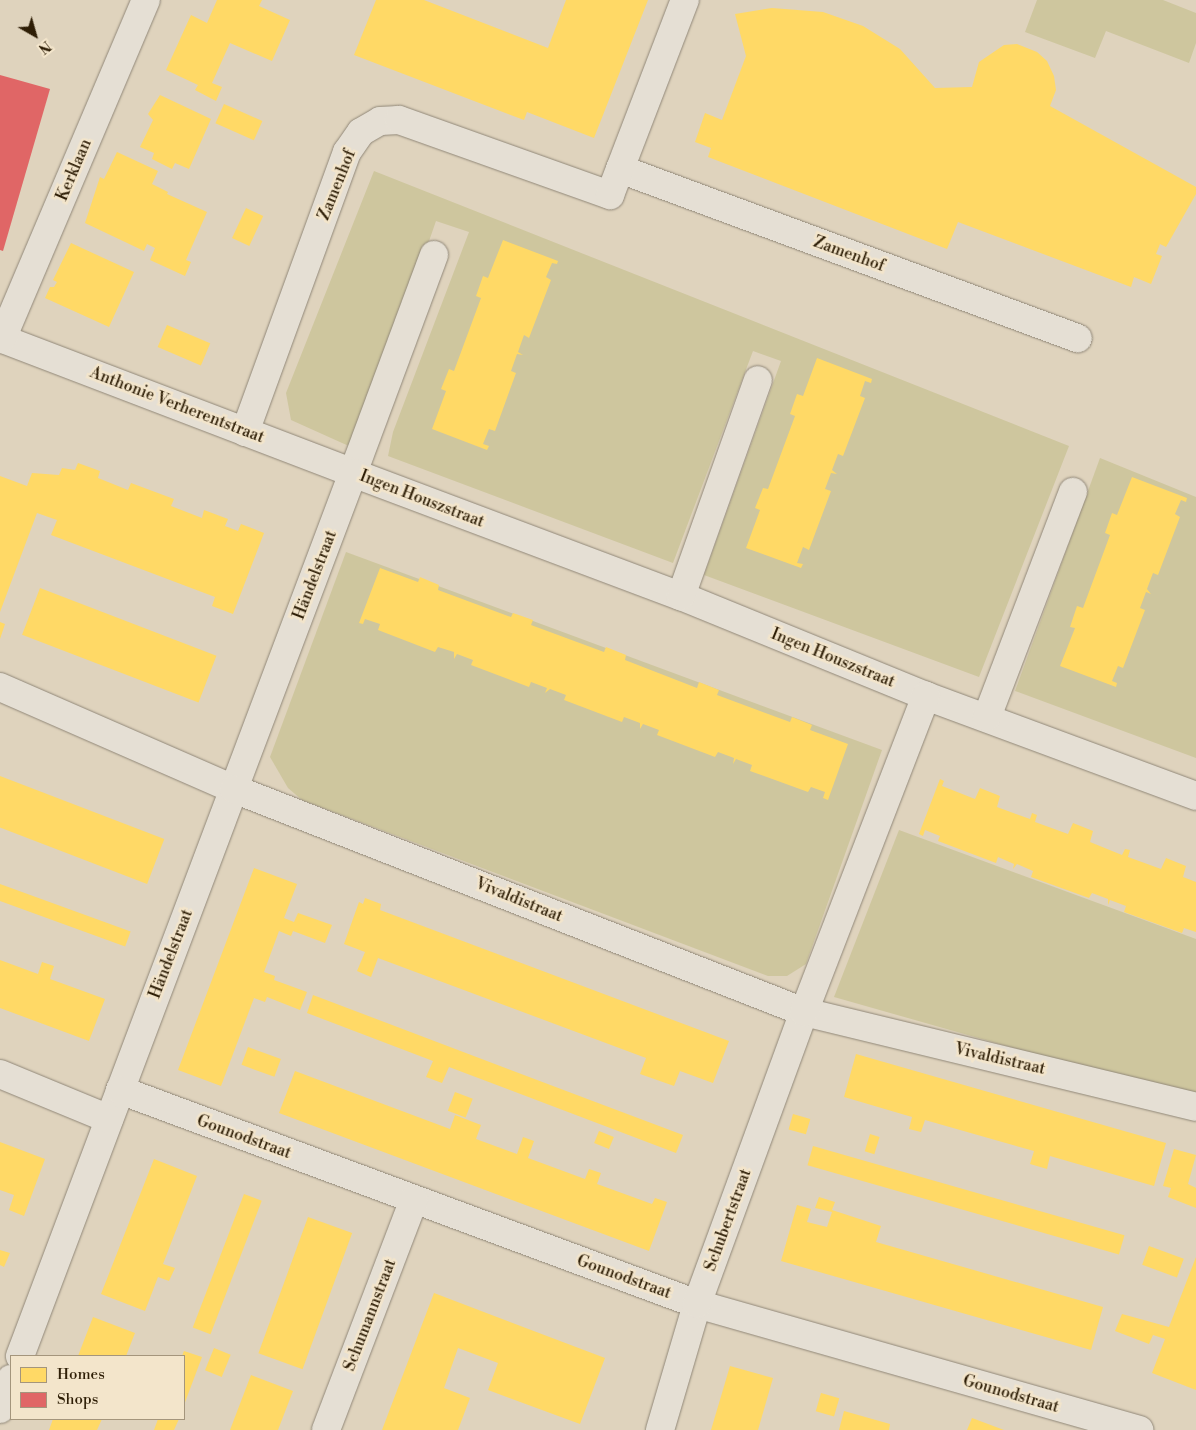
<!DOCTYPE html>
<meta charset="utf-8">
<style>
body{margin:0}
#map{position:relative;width:1196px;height:1430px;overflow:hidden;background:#dfd3bd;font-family:"Libre Bodoni",serif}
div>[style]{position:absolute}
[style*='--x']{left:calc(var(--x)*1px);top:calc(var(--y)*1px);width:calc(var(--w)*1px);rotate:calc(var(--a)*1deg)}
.green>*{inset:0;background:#cec69e}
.homes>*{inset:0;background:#ffd966;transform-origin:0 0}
.shops>*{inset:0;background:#e06666}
.roads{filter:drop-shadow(0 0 1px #908778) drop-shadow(0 0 1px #908778)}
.minor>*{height:28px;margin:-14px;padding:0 14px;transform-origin:14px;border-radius:14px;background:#e5dfd4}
span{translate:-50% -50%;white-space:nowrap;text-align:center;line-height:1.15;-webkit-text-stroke:5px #f3e5cb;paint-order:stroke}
.street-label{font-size:16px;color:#2e1e06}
.legend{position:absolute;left:10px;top:1355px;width:175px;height:65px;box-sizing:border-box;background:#f3e5cb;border:1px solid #a4957c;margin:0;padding:6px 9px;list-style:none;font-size:15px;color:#2e1e06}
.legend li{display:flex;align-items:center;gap:10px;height:25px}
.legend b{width:25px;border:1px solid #a4957c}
.north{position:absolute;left:10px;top:10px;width:50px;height:50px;-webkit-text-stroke:4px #f3e5cb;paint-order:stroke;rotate:142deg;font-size:14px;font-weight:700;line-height:20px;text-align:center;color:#2e1e06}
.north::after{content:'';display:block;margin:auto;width:18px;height:22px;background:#2e1e06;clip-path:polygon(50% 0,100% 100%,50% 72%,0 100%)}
</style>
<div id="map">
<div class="green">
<div style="clip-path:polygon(1037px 0,1163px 0,1196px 13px,1196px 43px,1189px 63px,1106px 31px,1095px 58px,1025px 32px)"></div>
<div style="clip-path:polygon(374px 171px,1069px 446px,979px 677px,704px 575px,781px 361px,753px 351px,673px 563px,388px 456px,393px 432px,469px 232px,436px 221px,367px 420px,351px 447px,291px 420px,286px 393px)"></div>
<div style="clip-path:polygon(1100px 458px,1196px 497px,1196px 758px,1015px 691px)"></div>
<div style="clip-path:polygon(346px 552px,882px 750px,806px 964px,787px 976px,768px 976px,302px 800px,288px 788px,270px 757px)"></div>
<div style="clip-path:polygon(899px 830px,1196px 939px,1196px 1100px,834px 997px)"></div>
</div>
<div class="homes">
<div style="clip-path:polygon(217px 0,262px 0,259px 6px,290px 20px,272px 61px,230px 43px,212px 83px,222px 87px,216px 101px,195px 90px,198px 85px,166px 70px,191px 15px,207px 23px)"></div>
<div style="clip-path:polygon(376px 0,424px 0,548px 48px,566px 0,648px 0,594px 138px,527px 112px,524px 120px,354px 55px)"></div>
<div style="clip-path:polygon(772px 8px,823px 12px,863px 26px,900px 49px,935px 88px,972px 87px,979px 62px,1004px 45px,1017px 44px,1037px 52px,1047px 61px,1054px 76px,1056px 90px,1050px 106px,1196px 187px,1196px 194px,1166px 247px,1160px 244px,1156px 254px,1162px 256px,1151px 284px,1134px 277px,1131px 287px,958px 222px,947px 249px,708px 157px,711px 148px,695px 142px,705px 113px,722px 120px,746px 56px,735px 14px)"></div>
<div style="clip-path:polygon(160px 95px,211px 119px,189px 169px,175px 163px,172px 169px,152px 159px,154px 153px,140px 147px,153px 120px,148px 114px)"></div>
<div style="left:224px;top:104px;width:42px;height:21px;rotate:24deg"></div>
<div style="clip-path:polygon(117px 152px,158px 171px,152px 184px,168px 192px,167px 194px,207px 212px,186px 260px,191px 262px,185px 276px,150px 260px,155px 248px,147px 244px,144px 251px,85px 223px,100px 177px,104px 179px)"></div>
<div style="left:246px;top:208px;width:19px;height:33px;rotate:25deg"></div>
<div style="clip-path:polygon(503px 240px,558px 261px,557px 264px,552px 263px,546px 277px,551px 280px,529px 338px,524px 335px,518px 352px,523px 355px,517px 354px,511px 371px,516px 373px,495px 431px,489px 429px,483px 444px,489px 446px,487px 450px,432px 429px,446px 391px,441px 389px,449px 369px,454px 371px,481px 298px,476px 296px,483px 276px,488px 278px)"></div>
<div style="clip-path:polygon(71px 243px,134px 272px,109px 327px,45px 298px,50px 287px,54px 287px,57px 282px,53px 280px)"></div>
<div style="left:167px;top:325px;width:47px;height:24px;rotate:23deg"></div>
<div style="clip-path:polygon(817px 358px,872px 379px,871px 383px,865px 381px,860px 396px,865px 398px,843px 456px,838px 454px,832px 470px,837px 474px,831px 473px,825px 489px,831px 491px,809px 550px,803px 547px,797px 563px,803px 564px,801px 568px,746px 548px,760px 510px,755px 508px,763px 488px,768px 489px,795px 416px,790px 414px,797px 394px,803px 396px)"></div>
<div style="clip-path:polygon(78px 463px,100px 471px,98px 478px,128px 490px,131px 483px,174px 499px,171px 506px,202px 518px,204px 510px,228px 519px,225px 526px,238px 531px,241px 524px,264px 533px,233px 614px,212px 606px,215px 597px,51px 535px,57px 520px,37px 513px,0 612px,0 476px,27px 486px,32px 473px,59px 475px,62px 468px,75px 470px)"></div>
<div style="clip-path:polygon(1132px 477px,1187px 498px,1186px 502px,1181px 500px,1175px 514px,1180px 517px,1158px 575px,1153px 573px,1147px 589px,1151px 594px,1146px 592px,1140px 608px,1145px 610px,1123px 668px,1118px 666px,1112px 681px,1117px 683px,1116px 687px,1060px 666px,1075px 628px,1070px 627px,1077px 606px,1083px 608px,1110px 535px,1105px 533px,1112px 513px,1117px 515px)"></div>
<div style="clip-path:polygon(380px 568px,418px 582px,420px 577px,439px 585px,438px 590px,511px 617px,513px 613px,533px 620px,531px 625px,604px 652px,606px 647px,626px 655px,625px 660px,697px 688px,699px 682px,719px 690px,717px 695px,790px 722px,792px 717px,812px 725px,810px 730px,848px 744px,828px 800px,823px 798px,825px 792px,811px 787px,808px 792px,750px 771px,752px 765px,736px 759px,733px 764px,734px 758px,718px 752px,715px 757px,657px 735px,659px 730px,643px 724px,640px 729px,640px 723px,624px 717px,622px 722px,564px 700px,566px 695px,550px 689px,545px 693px,547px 688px,531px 682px,529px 687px,471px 665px,473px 660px,457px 654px,454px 659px,454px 652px,438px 647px,435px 652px,378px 630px,380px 624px,365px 619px,363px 624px,359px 623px)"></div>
<div style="left:40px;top:588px;width:189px;height:50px;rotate:21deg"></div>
<div style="clip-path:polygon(0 622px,5px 624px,0 639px)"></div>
<div style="left:0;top:776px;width:176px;height:48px;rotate:21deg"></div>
<div style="clip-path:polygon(940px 779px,944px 781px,942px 786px,975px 799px,980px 788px,1000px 796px,997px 807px,1030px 819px,1032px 813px,1037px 815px,1035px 822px,1068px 834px,1073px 823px,1093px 831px,1090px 842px,1122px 855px,1125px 849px,1130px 850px,1128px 857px,1161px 869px,1166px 858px,1186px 866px,1183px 877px,1196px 882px,1196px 932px,1184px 928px,1182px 933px,1124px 912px,1126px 906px,1110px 900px,1108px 905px,1108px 899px,1092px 893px,1089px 898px,1031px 877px,1033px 871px,1017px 864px,1013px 869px,1014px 864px,998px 857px,996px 863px,938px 841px,940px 836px,925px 830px,923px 836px,919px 834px)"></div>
<div style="clip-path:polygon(254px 868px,297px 884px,284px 918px,294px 922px,298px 913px,332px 925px,325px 943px,293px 931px,291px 936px,279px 931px,264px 972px,275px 976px,274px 980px,307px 992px,300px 1010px,267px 997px,265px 1002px,254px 998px,221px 1086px,178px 1070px)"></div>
<div style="left:0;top:884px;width:139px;height:16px;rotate:20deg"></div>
<div style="clip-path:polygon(365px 898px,381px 904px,380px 910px,729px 1041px,713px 1083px,680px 1071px,674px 1086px,640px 1074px,646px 1058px,378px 958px,371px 977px,357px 971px,365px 952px,344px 944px,359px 902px,363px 904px)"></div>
<div style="clip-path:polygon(0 960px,38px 974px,42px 962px,54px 966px,50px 979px,105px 999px,89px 1041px,0 1008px)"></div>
<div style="clip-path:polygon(313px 995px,598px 1103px,683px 1135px,676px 1153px,449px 1067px,442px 1083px,426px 1077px,433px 1061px,307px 1013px)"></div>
<div style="left:248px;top:1047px;width:35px;height:19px;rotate:20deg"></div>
<div style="clip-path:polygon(856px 1054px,1166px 1143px,1154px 1186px,1050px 1156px,1047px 1169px,1030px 1164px,1034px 1151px,925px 1120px,921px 1132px,909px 1129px,912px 1117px,844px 1097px)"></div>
<div style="clip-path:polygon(295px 1071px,450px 1129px,455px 1115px,481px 1125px,476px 1139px,517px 1154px,523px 1137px,534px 1141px,528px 1158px,585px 1179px,589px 1169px,601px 1173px,597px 1184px,652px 1204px,655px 1198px,667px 1202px,649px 1251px,279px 1113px)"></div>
<div style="left:455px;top:1092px;width:19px;height:20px;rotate:21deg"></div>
<div style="left:793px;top:1114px;width:18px;height:16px;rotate:16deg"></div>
<div style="left:599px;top:1131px;width:16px;height:13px;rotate:22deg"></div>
<div style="left:870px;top:1134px;width:10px;height:18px;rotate:17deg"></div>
<div style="clip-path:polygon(0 1142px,45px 1159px,24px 1216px,9px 1210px,14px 1195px,0 1190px)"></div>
<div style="left:813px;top:1146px;width:324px;height:20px;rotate:16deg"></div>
<div style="clip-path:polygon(1174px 1149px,1196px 1155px,1188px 1184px,1196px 1188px,1196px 1208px,1168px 1197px,1171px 1188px,1163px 1186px)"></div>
<div style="clip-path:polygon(154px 1159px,197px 1176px,163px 1264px,175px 1268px,169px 1281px,158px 1277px,145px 1311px,101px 1294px)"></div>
<div style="left:244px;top:1194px;width:19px;height:143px;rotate:21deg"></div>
<div style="clip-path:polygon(819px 1197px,835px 1202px,832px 1210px,881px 1226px,876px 1242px,1103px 1307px,1091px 1350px,781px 1261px,797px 1205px,811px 1209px,807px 1222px,827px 1227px,832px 1212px,815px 1208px)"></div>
<div style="left:308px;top:1217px;width:47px;height:145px;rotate:20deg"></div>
<div style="left:1149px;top:1246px;width:37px;height:20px;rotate:20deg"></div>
<div style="clip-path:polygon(0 1250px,10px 1253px,4px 1267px,0 1265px)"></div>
<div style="clip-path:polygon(1196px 1257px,1196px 1390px,1152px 1373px,1165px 1339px,1153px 1335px,1149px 1344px,1115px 1331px,1122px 1314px,1169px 1327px)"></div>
<div style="clip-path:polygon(434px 1293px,605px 1358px,580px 1424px,488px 1390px,498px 1363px,458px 1348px,444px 1388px,470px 1398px,458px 1430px,382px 1430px)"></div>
<div style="clip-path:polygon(93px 1317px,135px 1333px,126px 1356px,78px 1356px)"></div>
<div style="left:214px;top:1348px;width:18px;height:24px;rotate:22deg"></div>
<div style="clip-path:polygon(184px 1351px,202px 1357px,184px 1405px,182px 1356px)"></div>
<div style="clip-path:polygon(730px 1366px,773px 1378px,758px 1430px,711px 1430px)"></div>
<div style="clip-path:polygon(251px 1375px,293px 1391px,278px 1430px,230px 1430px)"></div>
<div style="left:821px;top:1393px;width:19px;height:19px;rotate:16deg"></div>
<div style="clip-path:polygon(844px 1411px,890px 1424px,889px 1430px,839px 1430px)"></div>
<div style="clip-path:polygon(972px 1418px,1004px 1430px,967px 1430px)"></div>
<div style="clip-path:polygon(53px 1419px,102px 1419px,97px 1430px,49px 1430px)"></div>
<div style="clip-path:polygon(158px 1419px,179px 1419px,174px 1430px,154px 1430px)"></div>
</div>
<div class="shops">
<div style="clip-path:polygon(0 75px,50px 89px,3px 251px,0 250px)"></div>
</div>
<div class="roads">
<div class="minor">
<div style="--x:620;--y:169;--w:488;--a:20.3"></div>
<div style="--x:434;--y:255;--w:233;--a:110.4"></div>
<div style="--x:353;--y:473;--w:350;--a:20.6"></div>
<div style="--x:681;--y:596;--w:265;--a:22.2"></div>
<div style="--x:926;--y:696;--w:288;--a:20.3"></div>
<div style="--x:0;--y:338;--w:378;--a:20.9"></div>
<div style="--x:353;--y:473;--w:944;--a:110.66"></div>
<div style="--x:2;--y:339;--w:368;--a:-67"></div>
<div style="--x:245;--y:432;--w:298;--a:-70"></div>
<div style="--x:347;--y:152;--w:24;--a:-55"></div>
<div style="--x:361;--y:132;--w:22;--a:-30"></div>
<div style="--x:380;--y:121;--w:19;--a:-3"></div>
<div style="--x:399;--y:120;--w:224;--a:19.6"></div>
<div style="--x:610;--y:195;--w:209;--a:-69"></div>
<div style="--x:681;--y:596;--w:229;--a:-70.4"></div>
<div style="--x:0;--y:687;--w:255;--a:23.6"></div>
<div style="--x:234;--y:789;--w:612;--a:21.37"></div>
<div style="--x:804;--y:1012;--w:403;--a:13.6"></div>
<div style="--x:987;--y:717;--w:241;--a:-69.1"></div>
<div style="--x:0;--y:1074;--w:118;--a:22.4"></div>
<div style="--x:120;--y:1090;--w:615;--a:20.35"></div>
<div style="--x:697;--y:1304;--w:460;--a:15.9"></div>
<div style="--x:0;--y:1409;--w:32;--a:-70"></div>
<div style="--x:326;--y:1430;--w:246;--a:-69.1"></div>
<div style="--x:660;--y:1430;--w:131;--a:-73.6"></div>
<div style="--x:697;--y:1304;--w:311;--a:-69.9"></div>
<div style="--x:804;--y:1012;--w:339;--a:-68.9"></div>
</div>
</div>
<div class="street-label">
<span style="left:74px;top:170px;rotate:-67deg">Kerklaan</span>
<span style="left:337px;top:185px;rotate:-68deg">Zamenhof</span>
<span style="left:849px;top:254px;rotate:20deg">Zamenhof</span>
<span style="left:177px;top:405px;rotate:21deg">Anthonie Verherentstraat</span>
<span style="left:422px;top:499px;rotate:21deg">Ingen Houszstraat</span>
<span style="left:315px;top:575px;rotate:-69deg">Händelstraat</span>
<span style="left:833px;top:658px;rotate:22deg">Ingen Houszstraat</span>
<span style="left:519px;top:900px;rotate:22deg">Vivaldistraat</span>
<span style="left:171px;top:954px;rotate:-69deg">Händelstraat</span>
<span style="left:1000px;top:1059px;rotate:13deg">Vivaldistraat</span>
<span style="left:244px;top:1137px;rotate:20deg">Gounodstraat</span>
<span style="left:728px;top:1220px;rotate:-70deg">Schubertstraat</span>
<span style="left:624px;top:1277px;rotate:20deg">Gounodstraat</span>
<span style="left:370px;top:1315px;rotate:-69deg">Schumannstraat</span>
<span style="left:1011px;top:1394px;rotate:16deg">Gounodstraat</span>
</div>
<ul class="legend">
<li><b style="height:14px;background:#ffd966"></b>Homes</li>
<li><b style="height:14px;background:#e06666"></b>Shops</li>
</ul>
<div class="north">N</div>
</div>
